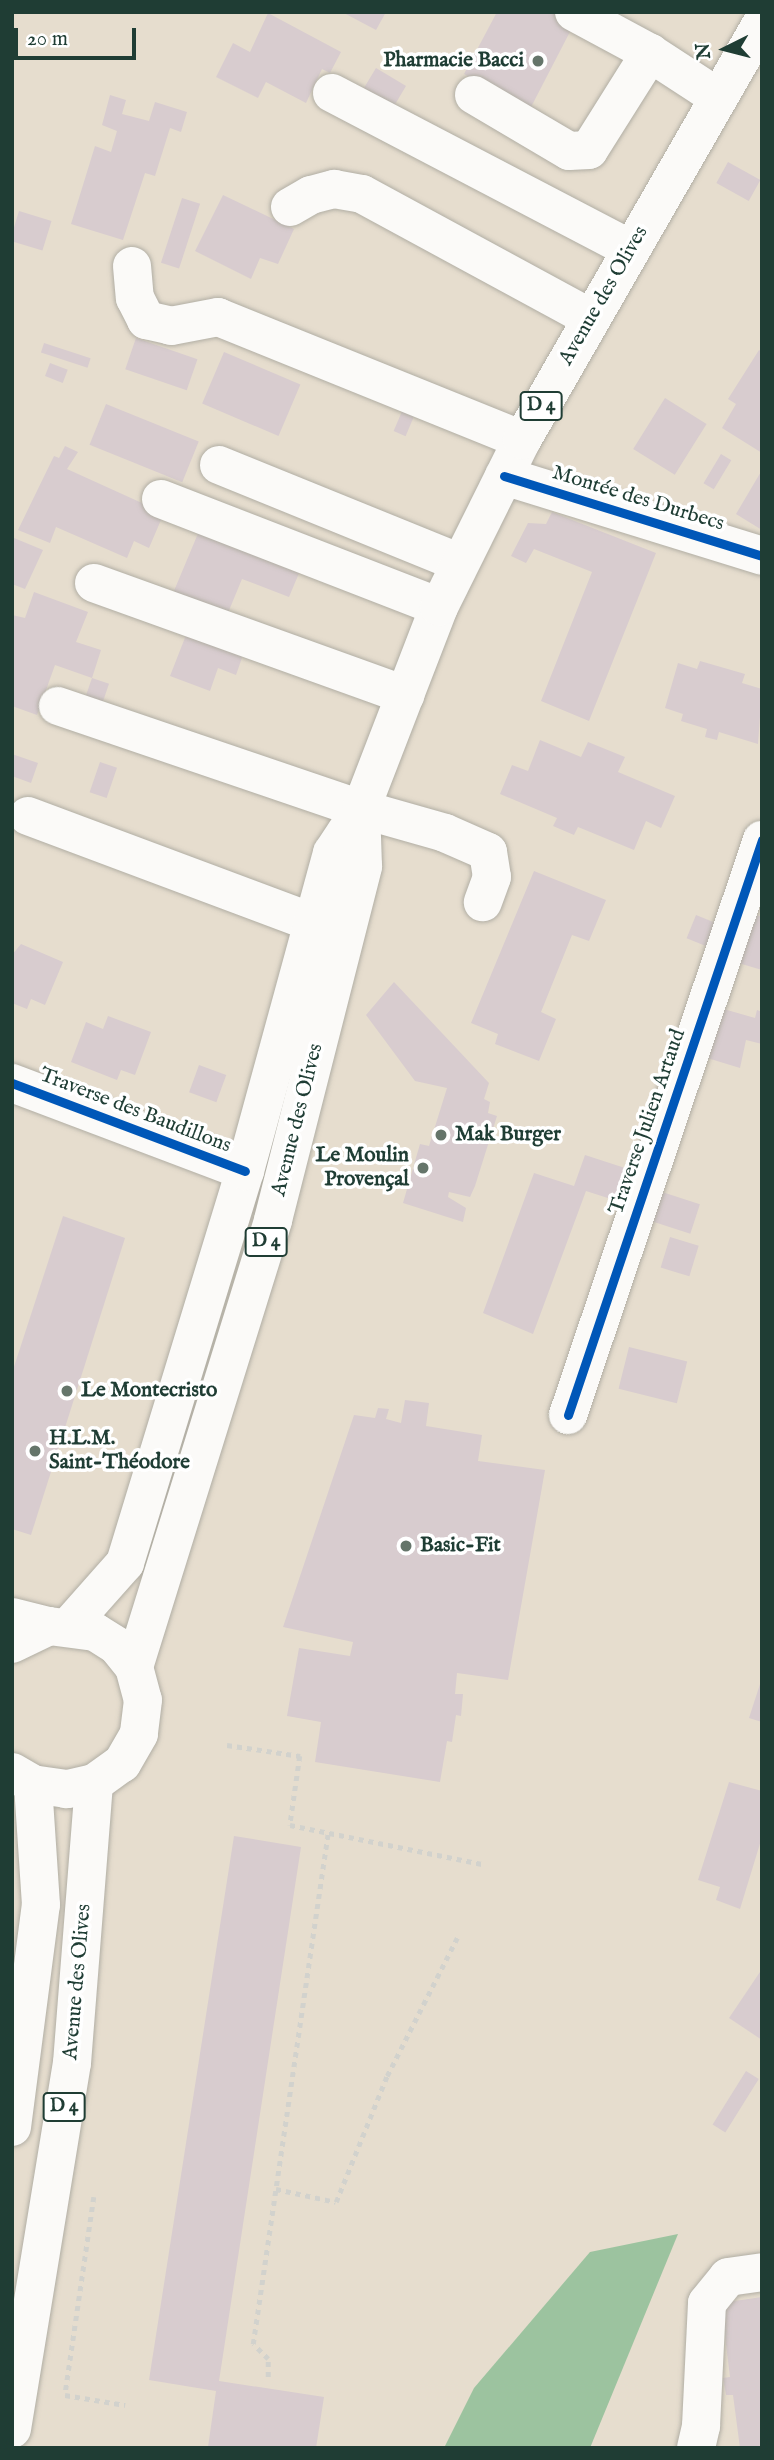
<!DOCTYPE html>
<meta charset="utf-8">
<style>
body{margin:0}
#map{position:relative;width:774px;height:2460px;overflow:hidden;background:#e6ddce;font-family:"IM FELL English",serif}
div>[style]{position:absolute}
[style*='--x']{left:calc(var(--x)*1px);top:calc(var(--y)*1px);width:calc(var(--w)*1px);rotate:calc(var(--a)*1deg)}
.forest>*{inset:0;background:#9cc39f}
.building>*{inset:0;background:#d8cccf;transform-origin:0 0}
.path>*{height:4.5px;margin-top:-2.25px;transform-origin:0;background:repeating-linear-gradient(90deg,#d2d2cd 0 5px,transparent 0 10px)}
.roads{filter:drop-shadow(0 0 2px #b1aea4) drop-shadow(0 0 2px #b1aea4)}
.minor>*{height:38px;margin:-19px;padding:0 19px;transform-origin:19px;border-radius:19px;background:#fbfaf8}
.major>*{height:38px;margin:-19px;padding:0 19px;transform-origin:19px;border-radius:19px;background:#fbfaf8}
.cycleway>*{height:9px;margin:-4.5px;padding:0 4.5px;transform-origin:4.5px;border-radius:4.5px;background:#0057b8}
.dots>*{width:19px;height:19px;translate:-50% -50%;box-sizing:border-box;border:4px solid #fff;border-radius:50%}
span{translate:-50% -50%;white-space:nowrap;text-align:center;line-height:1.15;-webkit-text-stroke:7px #fff;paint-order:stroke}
.shield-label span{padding:2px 5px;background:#fff;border:2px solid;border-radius:5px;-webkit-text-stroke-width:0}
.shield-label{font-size:19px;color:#1f3d34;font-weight:700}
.poi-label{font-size:21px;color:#1f3d34;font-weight:700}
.right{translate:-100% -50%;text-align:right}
.left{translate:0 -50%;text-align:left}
.street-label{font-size:21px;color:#1f3d34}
.frame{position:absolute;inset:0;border:14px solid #1f3d34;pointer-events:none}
.north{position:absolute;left:690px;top:14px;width:70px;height:70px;-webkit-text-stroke:5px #fff;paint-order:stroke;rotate:264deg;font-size:19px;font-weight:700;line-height:28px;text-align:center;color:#1f3d34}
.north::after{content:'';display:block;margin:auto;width:24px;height:32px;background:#1f3d34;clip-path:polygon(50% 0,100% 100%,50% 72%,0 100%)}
.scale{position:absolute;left:14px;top:28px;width:122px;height:32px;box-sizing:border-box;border:4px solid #1f3d34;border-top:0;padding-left:9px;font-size:21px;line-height:24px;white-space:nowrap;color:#1f3d34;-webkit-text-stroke:5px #fff;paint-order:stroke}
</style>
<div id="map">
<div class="forest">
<div style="clip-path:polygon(678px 2234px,590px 2448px,444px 2448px,474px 2388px,590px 2252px)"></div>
</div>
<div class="building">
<div style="clip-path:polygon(342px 12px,386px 12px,376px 30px)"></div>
<div style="clip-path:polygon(497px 12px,553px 12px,574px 24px,530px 109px,464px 74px)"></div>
<div style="clip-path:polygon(268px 13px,341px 52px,330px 73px,322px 69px,306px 103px,266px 82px,258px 98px,216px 77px,233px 43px,250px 52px)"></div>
<div style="left:376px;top:68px;width:35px;height:29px;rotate:31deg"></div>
<div style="clip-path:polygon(110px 95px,126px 100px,122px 114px,149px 121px,155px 102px,187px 112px,181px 132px,170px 128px,155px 176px,145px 173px,123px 240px,71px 224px,95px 146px,111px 152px,117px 131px,102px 125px)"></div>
<div style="left:728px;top:162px;width:37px;height:24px;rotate:29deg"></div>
<div style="clip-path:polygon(223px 195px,294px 229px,278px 264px,260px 258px,251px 279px,195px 251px)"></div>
<div style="left:182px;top:198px;width:19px;height:68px;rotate:18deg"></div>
<div style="left:19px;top:211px;width:34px;height:31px;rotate:17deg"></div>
<div style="left:136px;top:338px;width:65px;height:33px;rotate:19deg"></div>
<div style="left:44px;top:343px;width:49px;height:10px;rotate:18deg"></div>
<div style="clip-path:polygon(759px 350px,762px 352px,762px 453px,722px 428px,736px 404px,728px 399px)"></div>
<div style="left:224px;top:352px;width:83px;height:56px;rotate:23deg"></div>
<div style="left:50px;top:363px;width:19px;height:14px;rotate:21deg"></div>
<div style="left:665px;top:398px;width:49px;height:60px;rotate:32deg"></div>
<div style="left:106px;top:404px;width:100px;height:44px;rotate:22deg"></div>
<div style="left:403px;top:409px;width:13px;height:24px;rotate:23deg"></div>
<div style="clip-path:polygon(65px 446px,78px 452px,67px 469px,164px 513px,149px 548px,134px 541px,127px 558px,56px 527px,50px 543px,18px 530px,54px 456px,59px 458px)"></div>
<div style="left:721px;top:454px;width:12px;height:34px;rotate:31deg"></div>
<div style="clip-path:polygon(762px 470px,762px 530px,736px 514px)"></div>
<div style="clip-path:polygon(552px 512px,656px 553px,589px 721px,541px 701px,592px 572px,534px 549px,526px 563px,511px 556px,528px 523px,546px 524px)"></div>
<div style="clip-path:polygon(202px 524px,302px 566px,289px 597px,242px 579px,225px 620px,171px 598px)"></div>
<div style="clip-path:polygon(14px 538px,43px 550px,25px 589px,12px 584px)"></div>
<div style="clip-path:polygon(34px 592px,88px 612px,76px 642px,101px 650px,92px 678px,55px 665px,37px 715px,12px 706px,12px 615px,25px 618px)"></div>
<div style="clip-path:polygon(188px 630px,244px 652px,236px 675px,218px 668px,210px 691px,170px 676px)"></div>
<div style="clip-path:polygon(700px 661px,745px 674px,742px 683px,762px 689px,758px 744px,719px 732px,717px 740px,705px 737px,707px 729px,681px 721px,683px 714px,665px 708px,678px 663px,697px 669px)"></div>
<div style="left:92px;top:678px;width:18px;height:22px;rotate:19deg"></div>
<div style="clip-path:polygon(540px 740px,581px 757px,588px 742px,625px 757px,618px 772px,675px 796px,661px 828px,646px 821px,634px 850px,578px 827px,574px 835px,553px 826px,557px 818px,500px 794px,512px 765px,528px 771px)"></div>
<div style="clip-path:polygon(12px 754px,38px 763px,31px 783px,12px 776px)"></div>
<div style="left:100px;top:762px;width:18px;height:32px;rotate:19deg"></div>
<div style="clip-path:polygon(534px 871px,606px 900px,589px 941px,572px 935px,541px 1012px,556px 1019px,539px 1061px,495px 1044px,498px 1034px,471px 1023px)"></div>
<div style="clip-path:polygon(751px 913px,762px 917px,762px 970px,735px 962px)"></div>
<div style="left:696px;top:915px;width:24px;height:25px;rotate:22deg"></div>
<div style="clip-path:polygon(21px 944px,63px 962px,45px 1005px,31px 999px,27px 1009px,12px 1003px,12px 955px)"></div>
<div style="clip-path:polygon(394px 982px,489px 1083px,484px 1099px,490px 1102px,488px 1113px,497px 1116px,475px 1186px,470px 1197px,449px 1192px,448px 1197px,466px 1208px,463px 1222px,403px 1203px,420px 1144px,429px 1146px,447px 1088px,415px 1081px,366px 1015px)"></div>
<div style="clip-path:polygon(720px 1008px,755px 1018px,757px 1010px,762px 1012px,762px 1044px,746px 1040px,740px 1068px,704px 1057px)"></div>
<div style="clip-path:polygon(108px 1016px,151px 1032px,135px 1075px,121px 1070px,117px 1080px,71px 1062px,86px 1022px,103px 1029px)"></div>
<div style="left:199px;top:1065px;width:29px;height:29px;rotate:20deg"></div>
<div style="clip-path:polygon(585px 1155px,625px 1168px,614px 1200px,586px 1191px,533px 1334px,483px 1313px,534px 1173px,574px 1186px)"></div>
<div style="left:659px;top:1191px;width:43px;height:31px;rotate:18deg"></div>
<div style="clip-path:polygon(63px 1216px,125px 1238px,31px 1535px,12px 1529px,12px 1373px)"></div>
<div style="left:670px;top:1237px;width:30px;height:32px;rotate:17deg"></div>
<div style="left:629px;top:1347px;width:60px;height:43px;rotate:14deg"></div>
<div style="clip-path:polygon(405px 1400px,429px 1403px,426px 1426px,482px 1435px,478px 1461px,545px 1470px,508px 1680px,457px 1673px,455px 1694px,463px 1694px,461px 1716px,456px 1715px,452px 1742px,447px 1741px,440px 1782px,315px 1762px,321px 1722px,287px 1716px,299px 1648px,350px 1656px,353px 1642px,283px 1627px,354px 1415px,375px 1418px,378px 1408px,389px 1409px,386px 1419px,401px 1423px)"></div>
<div style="clip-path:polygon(761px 1681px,762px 1681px,762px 1722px,749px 1718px)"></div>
<div style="clip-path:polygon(729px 1782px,762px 1791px,762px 1837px,740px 1909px,716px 1900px,720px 1887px,698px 1880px)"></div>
<div style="clip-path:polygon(234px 1836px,301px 1847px,219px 2381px,324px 2397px,316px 2448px,208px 2447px,216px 2391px,149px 2380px)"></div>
<div style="clip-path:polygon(762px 1969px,762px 2040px,729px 2018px)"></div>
<div style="left:746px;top:2071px;width:15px;height:63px;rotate:32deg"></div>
<div style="clip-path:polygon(762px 2297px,762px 2448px,740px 2448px,733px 2395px,726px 2395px,723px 2378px,730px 2377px,721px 2303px)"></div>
</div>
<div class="path">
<div style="--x:227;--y:1745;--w:74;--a:8.6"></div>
<div style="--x:300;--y:1756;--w:70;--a:98.2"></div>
<div style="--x:290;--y:1825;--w:196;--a:11.5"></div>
<div style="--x:276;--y:2189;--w:61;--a:12.2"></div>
<div style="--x:336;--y:2202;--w:136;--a:-68"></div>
<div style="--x:387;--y:2076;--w:155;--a:-63.1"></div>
<div style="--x:94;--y:2197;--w:200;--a:98.3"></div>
<div style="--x:65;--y:2395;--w:61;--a:9.5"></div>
<div style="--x:268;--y:2377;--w:18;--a:-90"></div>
<div style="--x:268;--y:2359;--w:21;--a:-135"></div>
<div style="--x:253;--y:2344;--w:516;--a:-81.65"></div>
</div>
<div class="roads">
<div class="minor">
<div style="--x:574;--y:12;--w:86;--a:28.3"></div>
<div style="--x:650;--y:53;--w:82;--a:33.1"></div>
<div style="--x:332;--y:93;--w:337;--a:27.6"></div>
<div style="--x:474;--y:95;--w:110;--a:30.5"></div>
<div style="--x:569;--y:151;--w:20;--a:-3"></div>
<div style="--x:589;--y:150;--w:115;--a:-57.8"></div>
<div style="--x:290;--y:207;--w:24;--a:-30"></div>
<div style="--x:311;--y:195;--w:24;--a:-15"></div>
<div style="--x:334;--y:189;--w:28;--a:10"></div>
<div style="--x:362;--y:194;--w:260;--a:28.5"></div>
<div style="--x:132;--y:266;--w:32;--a:85"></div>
<div style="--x:135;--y:298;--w:25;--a:63"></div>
<div style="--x:146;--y:320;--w:26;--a:13"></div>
<div style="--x:171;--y:326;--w:48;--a:-10.8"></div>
<div style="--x:218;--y:317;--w:328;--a:22"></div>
<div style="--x:219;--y:465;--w:260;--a:22.1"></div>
<div style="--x:504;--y:476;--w:270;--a:17.2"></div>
<div style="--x:161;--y:499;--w:298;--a:21.2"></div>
<div style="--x:94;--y:583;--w:331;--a:19.8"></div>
<div style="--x:58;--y:706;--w:320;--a:18.8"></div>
<div style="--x:361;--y:809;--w:87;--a:15.9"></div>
<div style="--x:445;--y:833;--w:47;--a:23.8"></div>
<div style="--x:488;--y:852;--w:25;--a:81"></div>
<div style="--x:492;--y:877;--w:27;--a:110"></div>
<div style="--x:28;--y:816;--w:303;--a:20.5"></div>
<div style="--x:12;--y:1083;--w:249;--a:20.7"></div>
<div style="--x:568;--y:1415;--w:607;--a:-71.36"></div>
<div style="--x:12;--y:1617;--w:38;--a:14"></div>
<div style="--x:696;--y:2448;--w:23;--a:-77"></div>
<div style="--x:701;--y:2426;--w:123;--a:-87.2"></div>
<div style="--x:707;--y:2303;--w:33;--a:-51"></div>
<div style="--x:728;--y:2277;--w:34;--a:-8"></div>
</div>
<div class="major">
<div style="--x:70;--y:1625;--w:83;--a:-48.4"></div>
<div style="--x:125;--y:1563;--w:410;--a:-73"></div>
<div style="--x:245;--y:1171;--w:330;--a:-74.7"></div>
<div style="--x:332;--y:853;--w:53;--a:-56.6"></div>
<div style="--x:361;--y:809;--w:217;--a:-68.9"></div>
<div style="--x:439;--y:607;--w:186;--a:-63.6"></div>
<div style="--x:522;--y:440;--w:481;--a:-60.1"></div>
<div style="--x:12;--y:1644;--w:41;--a:-25.9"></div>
<div style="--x:49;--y:1626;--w:46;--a:7.4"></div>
<div style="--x:95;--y:1632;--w:26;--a:32"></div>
<div style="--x:117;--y:1646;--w:27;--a:51"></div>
<div style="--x:134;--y:1667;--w:34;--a:75"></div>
<div style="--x:143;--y:1700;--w:34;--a:97"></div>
<div style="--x:139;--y:1734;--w:34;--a:120"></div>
<div style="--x:122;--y:1763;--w:34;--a:144"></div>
<div style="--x:94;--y:1783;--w:28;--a:167"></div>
<div style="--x:67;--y:1789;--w:34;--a:-172"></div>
<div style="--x:33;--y:1784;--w:24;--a:-150"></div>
<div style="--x:134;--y:1667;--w:468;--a:-72.7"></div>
<div style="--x:273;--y:1220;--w:365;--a:-75.7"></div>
<div style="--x:363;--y:866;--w:57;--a:-92"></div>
<div style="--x:12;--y:2127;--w:224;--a:-82.6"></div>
<div style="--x:41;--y:1905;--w:121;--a:-93.8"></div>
<div style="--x:12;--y:2429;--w:371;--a:-80.7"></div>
<div style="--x:72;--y:2063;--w:281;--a:-85.5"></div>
</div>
</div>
<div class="cycleway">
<div style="--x:504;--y:476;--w:270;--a:17.2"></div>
<div style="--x:12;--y:1083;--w:249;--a:20.7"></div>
<div style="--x:568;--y:1415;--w:607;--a:-71.36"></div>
</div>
<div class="dots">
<div style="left:538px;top:61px;background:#65756a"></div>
<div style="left:441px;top:1135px;background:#65756a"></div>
<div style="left:423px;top:1168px;background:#65756a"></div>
<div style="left:67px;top:1391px;background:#65756a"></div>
<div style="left:35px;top:1451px;background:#65756a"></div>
<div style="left:406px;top:1546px;background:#65756a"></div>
</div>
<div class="shield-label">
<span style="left:541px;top:406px">D 4</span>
<span style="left:266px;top:1242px">D 4</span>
<span style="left:64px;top:2107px">D 4</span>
</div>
<div class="poi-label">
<span class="right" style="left:524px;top:61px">Pharmacie Bacci</span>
<span class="left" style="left:455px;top:1135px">Mak Burger</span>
<span class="right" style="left:409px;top:1168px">Le Moulin<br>Provençal</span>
<span class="left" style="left:81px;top:1391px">Le Montecristo</span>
<span class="left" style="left:49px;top:1451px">H.L.M.<br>Saint-Théodore</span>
<span class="left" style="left:420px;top:1546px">Basic-Fit</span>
</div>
<div class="street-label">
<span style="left:604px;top:296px;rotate:-60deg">Avenue des Olives</span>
<span style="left:638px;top:499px;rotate:17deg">Montée des Durbecs</span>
<span style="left:135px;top:1111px;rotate:21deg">Traverse des Baudillons</span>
<span style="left:298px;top:1120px;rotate:-76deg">Avenue des Olives</span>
<span style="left:648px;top:1122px;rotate:-71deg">Traverse Julien Artaud</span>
<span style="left:78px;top:1982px;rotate:-85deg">Avenue des Olives</span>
</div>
<div class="frame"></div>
<div class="north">N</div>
<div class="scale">20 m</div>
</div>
